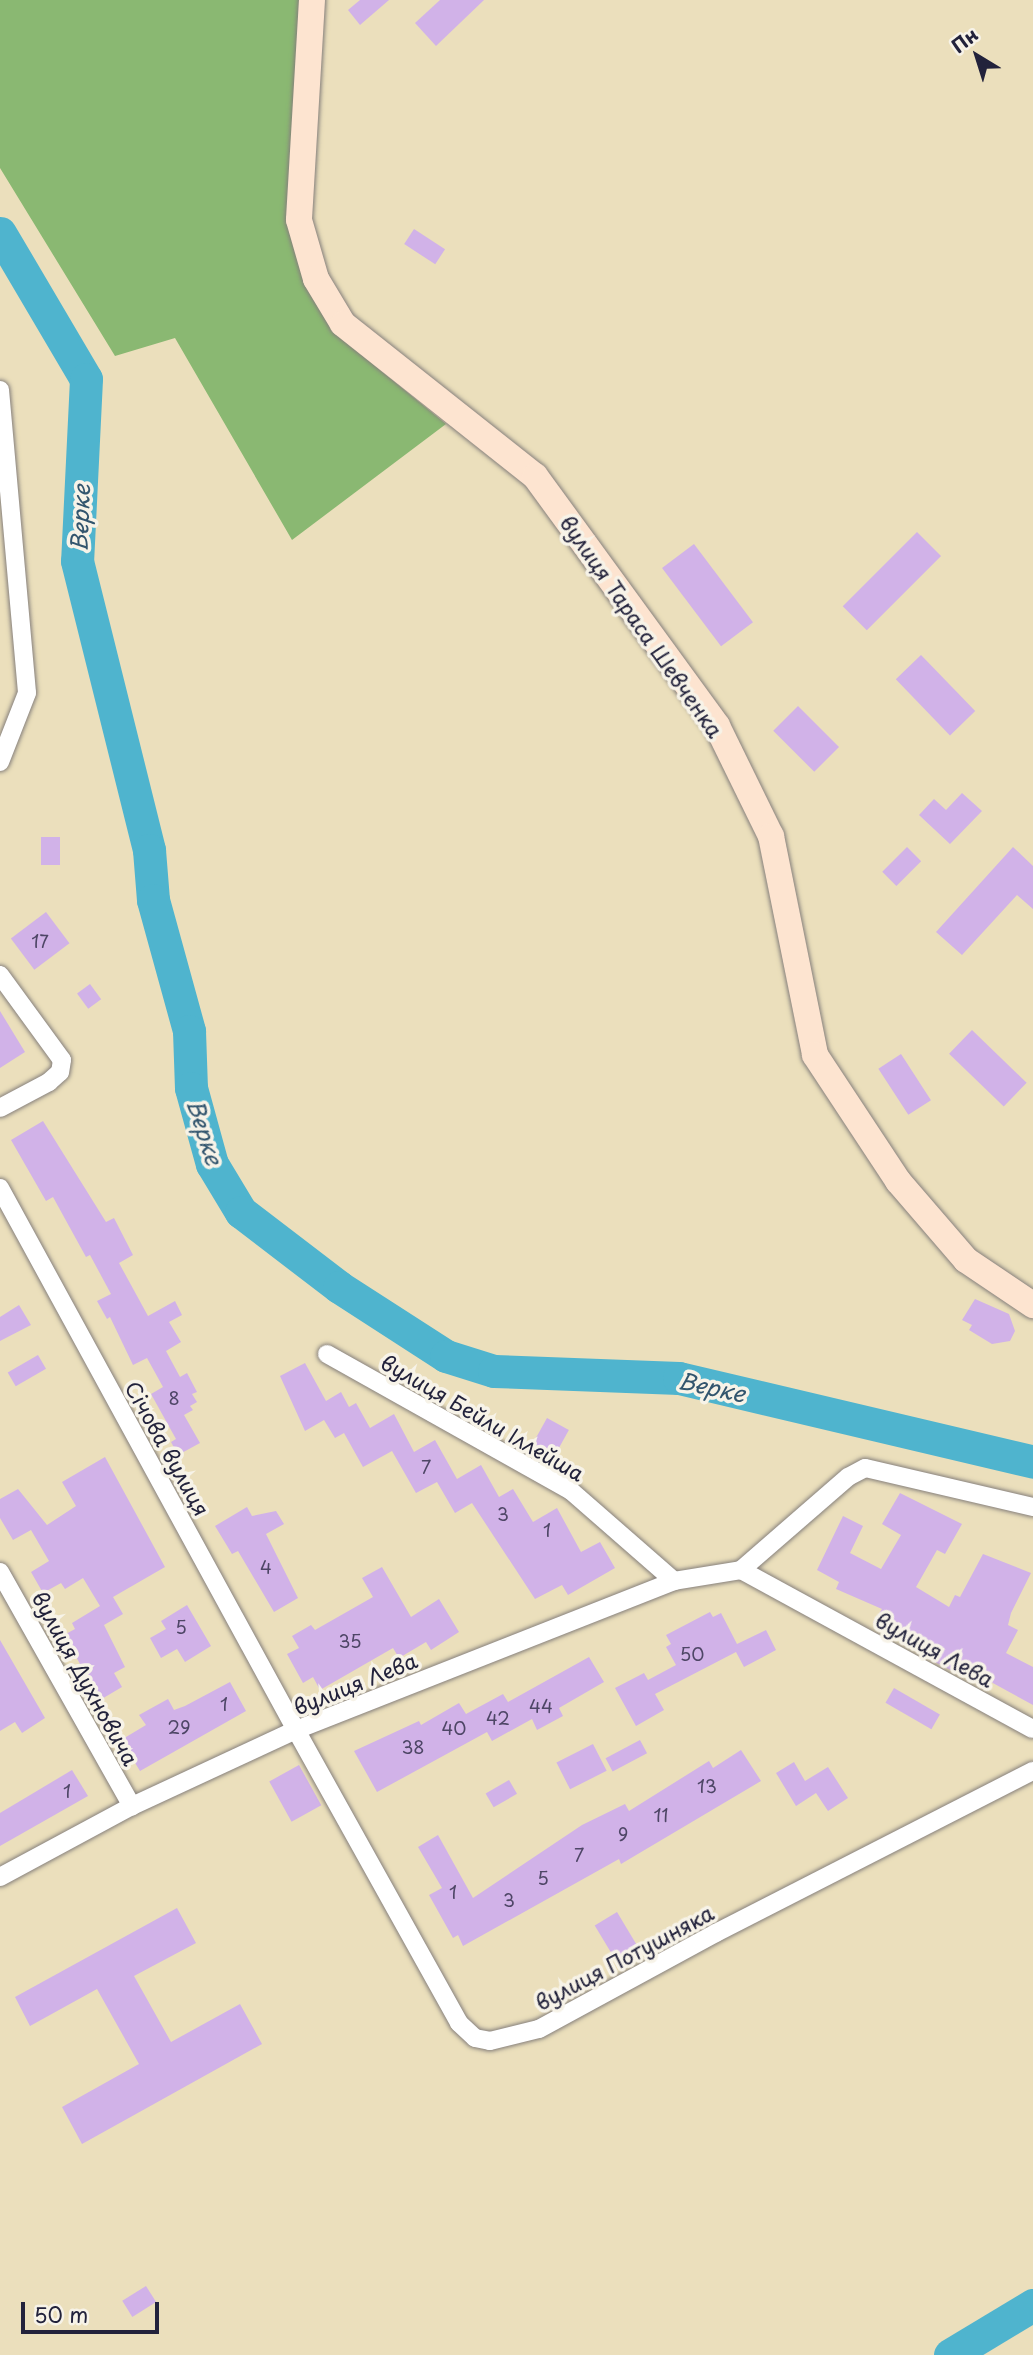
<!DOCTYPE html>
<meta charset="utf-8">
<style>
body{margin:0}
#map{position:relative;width:1033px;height:2355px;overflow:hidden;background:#ebdfbc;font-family:"Playpen Sans",sans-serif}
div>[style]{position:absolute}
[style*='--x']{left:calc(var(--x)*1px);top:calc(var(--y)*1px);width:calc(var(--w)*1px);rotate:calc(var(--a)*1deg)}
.forest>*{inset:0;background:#8ab872}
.river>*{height:33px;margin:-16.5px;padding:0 16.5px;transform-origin:16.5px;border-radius:16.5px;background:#4fb4ce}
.building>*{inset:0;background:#d1b2e8;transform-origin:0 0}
.roads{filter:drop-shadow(0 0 2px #86807c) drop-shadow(0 0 2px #86807c)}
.street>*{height:18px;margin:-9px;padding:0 9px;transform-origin:9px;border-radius:9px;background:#fff}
.secondary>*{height:26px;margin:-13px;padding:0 13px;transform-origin:13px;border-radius:13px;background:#fde4d0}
span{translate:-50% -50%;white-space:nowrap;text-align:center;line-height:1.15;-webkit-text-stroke:7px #f7f3e8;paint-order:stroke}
.number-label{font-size:18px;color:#4e4666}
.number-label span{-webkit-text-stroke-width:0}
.street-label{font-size:21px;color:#22223b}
.water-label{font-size:23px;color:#32556e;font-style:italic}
.north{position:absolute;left:942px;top:21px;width:70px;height:70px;-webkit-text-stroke:5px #f7f3e8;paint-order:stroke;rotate:322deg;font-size:19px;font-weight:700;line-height:28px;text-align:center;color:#22223b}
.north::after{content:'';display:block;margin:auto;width:24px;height:32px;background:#22223b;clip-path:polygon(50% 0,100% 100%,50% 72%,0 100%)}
.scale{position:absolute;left:21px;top:2302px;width:138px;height:32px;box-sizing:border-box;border:4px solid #22223b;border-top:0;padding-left:9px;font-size:21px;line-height:24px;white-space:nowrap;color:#22223b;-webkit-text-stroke:5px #f7f3e8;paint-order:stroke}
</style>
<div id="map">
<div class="forest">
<div style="clip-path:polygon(0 0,299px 0,288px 216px,336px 334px,446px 424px,292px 540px,175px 338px,115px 356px,0 168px)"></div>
</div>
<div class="river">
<div style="--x:0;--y:233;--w:169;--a:59.5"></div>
<div style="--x:86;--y:379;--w:182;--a:92.8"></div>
<div style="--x:77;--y:561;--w:298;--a:76"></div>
<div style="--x:149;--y:850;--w:50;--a:85.4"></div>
<div style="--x:153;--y:900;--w:136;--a:74.6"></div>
<div style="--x:189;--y:1031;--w:57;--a:88"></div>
<div style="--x:191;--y:1088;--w:79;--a:74.6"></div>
<div style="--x:212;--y:1164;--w:56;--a:58.9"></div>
<div style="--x:241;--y:1212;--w:123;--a:37.4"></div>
<div style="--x:339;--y:1287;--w:127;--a:32.8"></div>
<div style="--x:446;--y:1356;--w:50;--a:17.4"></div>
<div style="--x:494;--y:1371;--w:185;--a:2.2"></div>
<div style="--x:679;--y:1378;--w:364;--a:13.3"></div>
<div style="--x:950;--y:2355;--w:97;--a:-31.1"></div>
</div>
<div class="building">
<div style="clip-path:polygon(360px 0,389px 0,360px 25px,348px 10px)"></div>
<div style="clip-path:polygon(440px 0,484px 0,436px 46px,415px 23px)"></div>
<div style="left:414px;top:229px;width:37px;height:18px;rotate:33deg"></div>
<div style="left:917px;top:532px;width:34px;height:105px;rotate:45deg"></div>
<div style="left:694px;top:544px;width:98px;height:40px;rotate:53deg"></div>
<div style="left:921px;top:655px;width:78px;height:35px;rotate:46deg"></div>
<div style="left:798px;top:706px;width:58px;height:35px;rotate:45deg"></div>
<div style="clip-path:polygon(962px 793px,982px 811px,950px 844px,919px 815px,934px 799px,946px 810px)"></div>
<div style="left:41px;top:837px;width:19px;height:28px"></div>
<div style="left:907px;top:847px;width:20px;height:35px;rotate:45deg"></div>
<div style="clip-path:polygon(1013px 847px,1033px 866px,1033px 909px,1017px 895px,962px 955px,936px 932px)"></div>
<div style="left:46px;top:912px;width:39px;height:44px;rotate:53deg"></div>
<div style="left:90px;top:984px;width:19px;height:16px;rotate:54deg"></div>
<div style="clip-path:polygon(0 1011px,25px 1052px,0 1068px)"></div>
<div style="left:972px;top:1030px;width:76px;height:33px;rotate:44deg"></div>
<div style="left:901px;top:1054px;width:55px;height:27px;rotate:57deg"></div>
<div style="clip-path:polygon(43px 1121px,106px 1222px,114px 1218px,133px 1255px,119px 1263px,148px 1316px,175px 1301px,182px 1315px,169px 1322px,181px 1342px,166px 1351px,180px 1377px,187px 1373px,197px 1392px,192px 1394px,197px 1402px,190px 1406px,193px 1410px,184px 1415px,200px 1443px,178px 1455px,171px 1442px,176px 1439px,151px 1394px,163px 1387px,147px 1358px,133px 1365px,110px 1317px,107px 1319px,97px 1301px,111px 1294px,90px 1255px,86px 1257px,53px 1197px,46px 1201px,11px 1140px)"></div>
<div style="clip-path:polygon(975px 1299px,1009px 1314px,1015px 1331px,1010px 1341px,992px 1344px,969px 1330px,972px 1325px,962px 1320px)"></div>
<div style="clip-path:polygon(19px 1305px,31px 1325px,0 1341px,0 1317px)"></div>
<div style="left:38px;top:1355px;width:16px;height:35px;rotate:60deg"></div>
<div style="clip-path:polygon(305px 1363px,326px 1401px,341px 1392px,349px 1407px,356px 1403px,370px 1428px,394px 1414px,414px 1452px,435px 1440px,457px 1479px,481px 1465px,499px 1497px,513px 1489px,533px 1522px,557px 1508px,581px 1552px,600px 1542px,615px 1568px,568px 1595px,562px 1585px,535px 1599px,472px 1503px,455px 1513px,437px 1482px,416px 1493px,392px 1451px,363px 1467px,344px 1433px,335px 1438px,324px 1420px,305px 1431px,280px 1376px)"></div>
<div style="left:547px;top:1418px;width:25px;height:36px;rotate:29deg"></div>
<div style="clip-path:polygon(105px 1457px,165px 1567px,113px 1597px,123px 1614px,104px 1625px,125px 1667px,114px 1673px,122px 1687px,100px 1700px,64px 1635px,75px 1629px,72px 1623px,100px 1606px,83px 1578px,65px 1589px,61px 1583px,43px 1593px,31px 1572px,49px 1561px,31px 1530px,13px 1540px,0 1518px,0 1499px,18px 1489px,47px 1525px,76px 1506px,62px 1482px)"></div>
<div style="clip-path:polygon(900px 1493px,962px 1524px,945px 1554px,937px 1550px,916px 1587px,949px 1607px,955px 1595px,960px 1597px,983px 1554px,1031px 1573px,1011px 1613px,1008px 1625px,1018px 1630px,1006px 1653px,1033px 1667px,1033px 1705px,958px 1664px,954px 1672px,925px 1657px,873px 1623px,882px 1609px,836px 1589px,839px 1582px,817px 1570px,843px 1516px,863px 1526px,850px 1553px,881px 1569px,901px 1535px,882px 1524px)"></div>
<div style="clip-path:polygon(247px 1507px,252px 1516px,276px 1511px,284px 1524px,266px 1534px,298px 1598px,274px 1612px,238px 1551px,232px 1554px,215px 1526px)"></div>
<div style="clip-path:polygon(382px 1567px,411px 1617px,439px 1599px,459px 1632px,431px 1650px,426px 1642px,399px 1658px,393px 1648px,320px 1690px,313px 1677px,303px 1683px,287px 1654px,299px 1648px,292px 1636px,311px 1625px,315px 1630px,373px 1597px,362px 1578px)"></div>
<div style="clip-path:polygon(187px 1605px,211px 1646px,185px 1662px,177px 1649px,161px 1658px,150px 1638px,166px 1629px,161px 1621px)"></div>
<div style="clip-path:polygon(710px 1612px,713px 1617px,721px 1613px,737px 1644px,766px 1630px,776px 1650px,744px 1667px,736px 1652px,655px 1694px,664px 1710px,636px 1726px,615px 1688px,644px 1673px,648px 1680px,676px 1665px,666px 1647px,671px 1644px,666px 1635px)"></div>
<div style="clip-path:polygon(0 1640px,45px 1718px,22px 1733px,15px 1722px,0 1731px)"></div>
<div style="clip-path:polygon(589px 1657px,604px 1682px,559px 1708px,563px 1716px,537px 1730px,532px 1719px,492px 1741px,487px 1732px,377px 1792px,354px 1751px,419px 1721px,421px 1725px,459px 1703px,466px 1714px,503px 1694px,508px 1702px)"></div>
<div style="clip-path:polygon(230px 1682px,246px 1711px,140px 1771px,121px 1740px,146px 1725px,139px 1715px,168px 1699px,174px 1710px,185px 1706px)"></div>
<div style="left:894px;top:1688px;width:53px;height:17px;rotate:30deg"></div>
<div style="left:640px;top:1740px;width:15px;height:39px;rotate:62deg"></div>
<div style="left:593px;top:1744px;width:30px;height:41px;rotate:63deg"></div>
<div style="clip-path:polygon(741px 1750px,761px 1781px,621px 1864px,619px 1859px,463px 1946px,458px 1935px,453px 1938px,429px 1895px,442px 1888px,418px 1847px,438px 1835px,473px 1898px,582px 1825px,625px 1804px,629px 1811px,709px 1761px,713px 1768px)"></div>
<div style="clip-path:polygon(794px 1762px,805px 1781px,828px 1767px,848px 1798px,828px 1811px,816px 1793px,796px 1806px,776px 1773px)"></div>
<div style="left:299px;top:1765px;width:46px;height:34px;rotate:61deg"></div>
<div style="clip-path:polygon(72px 1770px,88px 1796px,0 1846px,0 1813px)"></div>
<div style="left:509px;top:1780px;width:16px;height:27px;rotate:60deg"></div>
<div style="clip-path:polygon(177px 1908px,196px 1943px,134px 1976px,171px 2042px,240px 2004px,262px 2044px,82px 2144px,62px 2107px,139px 2064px,97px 1989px,30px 2026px,15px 1997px)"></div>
<div style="left:617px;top:1912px;width:48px;height:26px;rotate:59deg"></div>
<div style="left:146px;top:2286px;width:19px;height:28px;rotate:58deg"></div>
</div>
<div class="roads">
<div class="street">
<div style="--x:0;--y:390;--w:304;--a:84.9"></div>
<div style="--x:27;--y:693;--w:74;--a:111.4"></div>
<div style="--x:0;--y:975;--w:105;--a:53.9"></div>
<div style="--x:62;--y:1060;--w:12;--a:99"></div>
<div style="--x:60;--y:1072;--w:15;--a:138"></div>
<div style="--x:49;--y:1082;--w:55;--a:152"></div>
<div style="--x:0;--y:1188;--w:618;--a:61.36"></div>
<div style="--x:296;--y:1730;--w:335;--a:60.9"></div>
<div style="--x:459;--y:2023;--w:22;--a:43"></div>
<div style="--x:475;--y:2038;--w:15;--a:11"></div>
<div style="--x:490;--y:2041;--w:50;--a:-13.8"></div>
<div style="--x:539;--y:2029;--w:201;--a:-28.5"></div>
<div style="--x:716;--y:1933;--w:356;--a:-27.1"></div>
<div style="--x:327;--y:1354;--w:280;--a:29.3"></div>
<div style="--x:571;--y:1491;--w:137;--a:41.1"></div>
<div style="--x:1033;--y:1507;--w:172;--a:-166.9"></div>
<div style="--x:865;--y:1468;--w:19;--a:152"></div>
<div style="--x:848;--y:1477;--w:142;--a:139"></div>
<div style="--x:741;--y:1570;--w:332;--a:28.6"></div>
<div style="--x:0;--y:1572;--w:269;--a:60.6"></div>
<div style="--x:0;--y:1877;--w:150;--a:-28.3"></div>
<div style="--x:132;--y:1806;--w:181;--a:-24.9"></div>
<div style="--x:296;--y:1730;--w:406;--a:-21.5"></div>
<div style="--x:674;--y:1581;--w:68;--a:-9.3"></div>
</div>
<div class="secondary">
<div style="--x:312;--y:0;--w:220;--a:93.4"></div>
<div style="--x:299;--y:220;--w:61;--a:73.9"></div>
<div style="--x:316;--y:279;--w:52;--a:59"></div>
<div style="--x:343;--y:324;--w:245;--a:38.4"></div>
<div style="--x:535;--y:476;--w:309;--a:53.9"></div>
<div style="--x:717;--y:726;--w:123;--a:63.9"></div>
<div style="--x:771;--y:836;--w:223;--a:78.6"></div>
<div style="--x:815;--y:1055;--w:151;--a:56.6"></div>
<div style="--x:898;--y:1181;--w:104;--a:49.3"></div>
<div style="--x:966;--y:1260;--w:81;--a:33.9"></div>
</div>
</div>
<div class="number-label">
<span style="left:40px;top:941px">17</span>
<span style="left:174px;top:1398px">8</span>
<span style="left:426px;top:1467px">7</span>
<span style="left:503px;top:1514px">3</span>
<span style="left:547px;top:1530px">1</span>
<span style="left:266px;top:1567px">4</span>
<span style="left:181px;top:1627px">5</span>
<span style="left:350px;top:1641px">35</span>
<span style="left:692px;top:1654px">50</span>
<span style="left:224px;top:1704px">1</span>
<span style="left:541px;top:1706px">44</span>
<span style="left:498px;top:1718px">42</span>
<span style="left:179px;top:1727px">29</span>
<span style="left:454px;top:1728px">40</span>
<span style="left:413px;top:1747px">38</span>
<span style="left:707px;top:1786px">13</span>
<span style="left:67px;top:1791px">1</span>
<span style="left:661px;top:1815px">11</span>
<span style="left:623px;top:1834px">9</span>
<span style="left:579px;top:1855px">7</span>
<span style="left:543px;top:1878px">5</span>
<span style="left:453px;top:1892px">1</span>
<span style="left:509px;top:1900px">3</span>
</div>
<div class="street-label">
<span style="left:642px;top:626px;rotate:55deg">вулиця Тараса Шевченка</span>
<span style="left:483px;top:1417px;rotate:30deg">вулиця Бейли Іллейша</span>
<span style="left:168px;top:1448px;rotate:61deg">Січова вулиця</span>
<span style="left:935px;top:1649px;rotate:29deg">вулиця Лева</span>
<span style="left:86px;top:1678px;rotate:61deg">вулиця Духновича</span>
<span style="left:355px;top:1683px;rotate:-22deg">вулиця Лева</span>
<span style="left:624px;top:1957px;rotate:-28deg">вулиця Потушняка</span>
</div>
<div class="water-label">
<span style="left:80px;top:518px;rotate:-88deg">Верке</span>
<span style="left:205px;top:1132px;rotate:72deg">Верке</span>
<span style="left:712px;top:1387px;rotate:12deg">Верке</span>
</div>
<div class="north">Пн</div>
<div class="scale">50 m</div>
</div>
